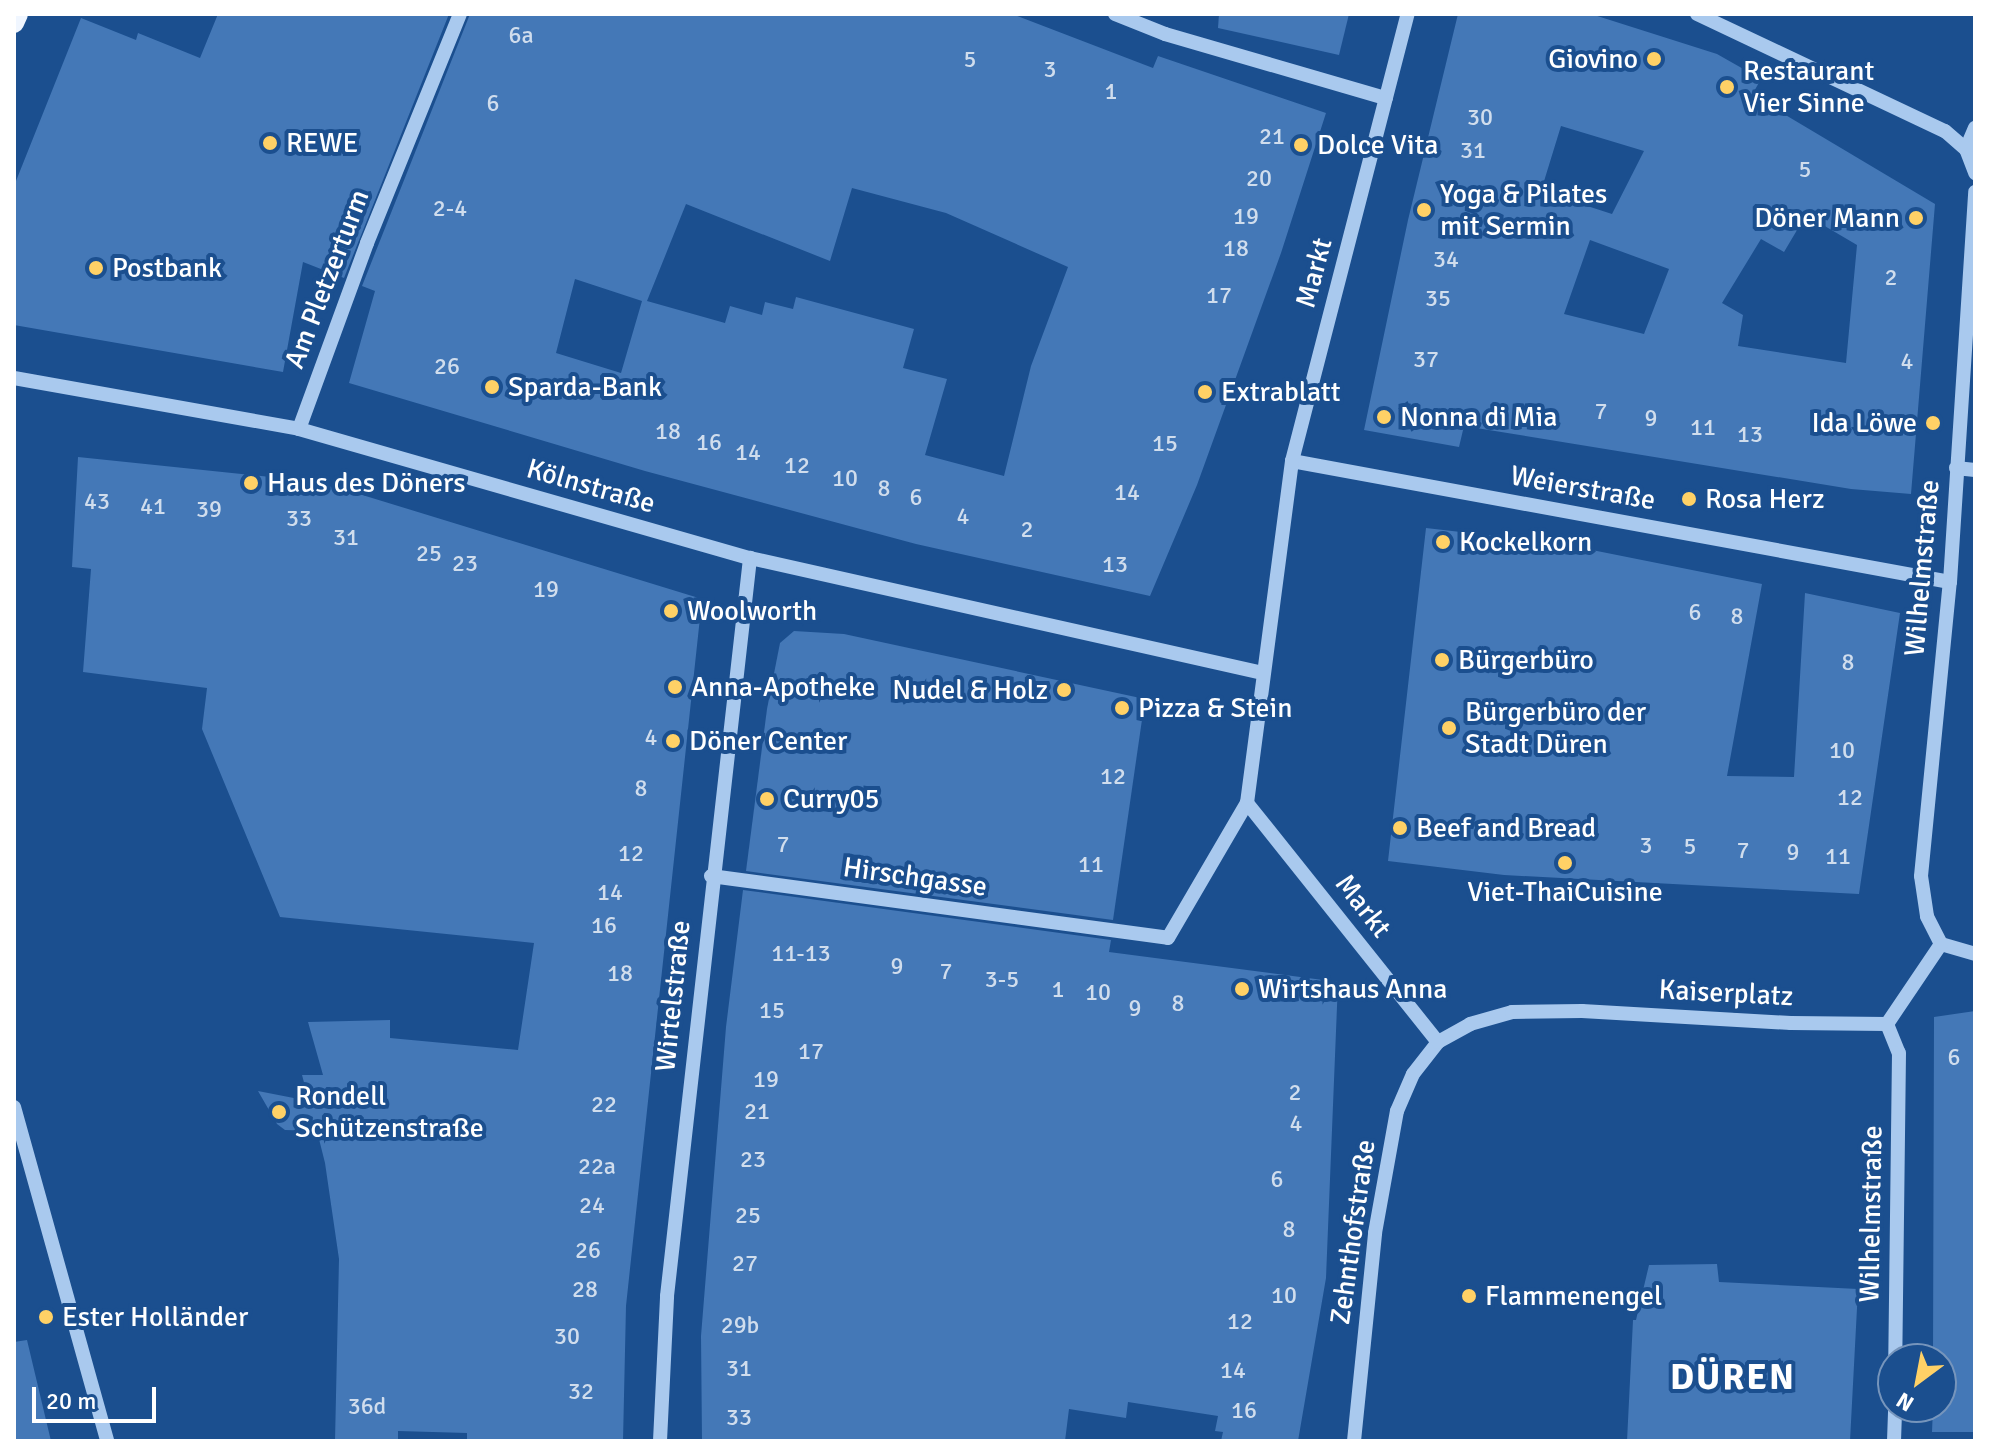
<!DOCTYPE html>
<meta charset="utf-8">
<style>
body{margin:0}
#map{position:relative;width:1989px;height:1455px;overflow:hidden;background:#1b4f8f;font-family:Signika,sans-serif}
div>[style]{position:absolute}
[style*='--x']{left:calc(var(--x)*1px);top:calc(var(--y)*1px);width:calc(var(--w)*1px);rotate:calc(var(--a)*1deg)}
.building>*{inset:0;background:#4478b7}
.minor>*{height:14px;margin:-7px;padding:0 7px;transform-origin:7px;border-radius:7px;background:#a9c9ee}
.major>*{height:20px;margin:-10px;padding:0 10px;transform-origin:10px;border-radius:10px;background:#f0f6ff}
.dots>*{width:22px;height:22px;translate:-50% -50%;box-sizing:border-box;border:4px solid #1b4f8f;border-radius:50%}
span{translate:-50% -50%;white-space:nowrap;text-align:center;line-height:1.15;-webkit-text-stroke:8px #1b4f8f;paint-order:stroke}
.number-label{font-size:24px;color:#d0dded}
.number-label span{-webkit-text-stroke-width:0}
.poi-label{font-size:28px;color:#fff}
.right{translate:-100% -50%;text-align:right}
.left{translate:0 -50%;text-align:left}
.street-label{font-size:28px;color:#fff}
.district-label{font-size:36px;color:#fff;font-weight:700;letter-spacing:2px}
.frame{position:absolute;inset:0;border:16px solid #fff;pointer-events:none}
.north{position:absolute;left:1877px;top:1343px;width:80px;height:80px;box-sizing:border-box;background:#1b4f8f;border:2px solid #7695bc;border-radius:50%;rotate:212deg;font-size:22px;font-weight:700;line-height:32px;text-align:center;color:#fff}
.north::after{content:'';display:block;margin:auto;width:28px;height:36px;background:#ffd166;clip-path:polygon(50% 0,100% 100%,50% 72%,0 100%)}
.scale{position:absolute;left:32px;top:1387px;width:124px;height:36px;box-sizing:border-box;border:4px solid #fff;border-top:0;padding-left:10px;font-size:24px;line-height:28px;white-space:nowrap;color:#fff;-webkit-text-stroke:6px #1b4f8f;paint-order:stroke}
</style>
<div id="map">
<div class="building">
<div style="clip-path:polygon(218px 14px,449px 14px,344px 278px,303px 262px,283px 372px,14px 325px,14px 186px,81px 18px,136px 40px,138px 33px,200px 58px)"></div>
<div style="clip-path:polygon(evenodd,470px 14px,1012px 14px,1153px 68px,1158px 56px,1326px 113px,1281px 253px,1197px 485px,1150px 596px,916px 544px,645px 471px,349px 383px,375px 291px,362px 286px,470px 14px,852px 188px,946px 213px,1068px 267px,1031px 366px,1004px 476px,925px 455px,947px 379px,903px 368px,914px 329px,796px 297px,793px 309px,765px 302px,762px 315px,730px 306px,725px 323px,647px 301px,686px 204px,830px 261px,852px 188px,470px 14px,575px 279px,642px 301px,621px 373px,556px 353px,575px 279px)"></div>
<div style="clip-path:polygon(1219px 14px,1349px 14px,1339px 55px,1218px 28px)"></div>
<div style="clip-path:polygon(evenodd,1458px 14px,1591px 14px,1717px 54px,1761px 79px,1752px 95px,1935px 204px,1911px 494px,1851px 489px,1464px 426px,1459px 447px,1364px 430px,1408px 220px,1458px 14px,1561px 126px,1644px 151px,1612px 214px,1541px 191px,1561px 126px,1458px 14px,1806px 215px,1857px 245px,1846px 363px,1738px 346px,1743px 315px,1722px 303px,1761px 239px,1784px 252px,1806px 215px,1458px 14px,1590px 240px,1669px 269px,1644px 334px,1564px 314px,1590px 240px)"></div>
<div style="clip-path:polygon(78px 457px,299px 480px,346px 490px,702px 599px,626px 1306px,623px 1441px,467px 1441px,467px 1433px,398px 1431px,398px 1441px,335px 1441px,339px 1259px,325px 1163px,317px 1131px,285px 1130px,277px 1124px,258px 1091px,309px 1101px,302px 1075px,323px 1075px,308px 1022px,390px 1020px,390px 1038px,518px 1050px,534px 943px,280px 917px,202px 729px,207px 688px,83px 672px,91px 569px,72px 567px)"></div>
<div style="clip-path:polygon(1426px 528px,1557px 543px,1762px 584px,1727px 776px,1794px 777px,1805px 593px,1900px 613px,1859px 894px,1504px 875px,1388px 861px)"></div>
<div style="clip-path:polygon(794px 631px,844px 634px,1145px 699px,1113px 920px,746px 871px,767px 709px,780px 643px)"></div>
<div style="clip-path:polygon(743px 890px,1111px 940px,1109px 952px,1338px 982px,1326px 1278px,1298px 1441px,1221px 1441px,1223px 1432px,1215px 1431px,1218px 1416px,1128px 1402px,1126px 1418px,1069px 1409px,1065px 1441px,702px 1441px,701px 1336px,726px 1027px)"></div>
<div style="clip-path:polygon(1975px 1011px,1975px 1432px,1932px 1432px,1933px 1407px,1941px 1407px,1941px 1359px,1933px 1359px,1934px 1017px)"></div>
<div style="clip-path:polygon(1717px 1264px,1719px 1282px,1858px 1289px,1850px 1441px,1627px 1441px,1633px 1320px,1636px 1320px,1649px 1265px)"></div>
<div style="clip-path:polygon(27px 1340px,46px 1420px,51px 1441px,14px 1441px,14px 1342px)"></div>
</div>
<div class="minor">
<div style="--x:1115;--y:14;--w:54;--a:21.8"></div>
<div style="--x:1165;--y:34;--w:230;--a:16.2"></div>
<div style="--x:1697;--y:14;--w:274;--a:25.3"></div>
<div style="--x:1945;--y:131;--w:28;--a:41"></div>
<div style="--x:1966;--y:149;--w:26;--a:69"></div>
<div style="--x:1966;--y:149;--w:23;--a:-67"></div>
<div style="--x:14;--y:378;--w:290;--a:10.1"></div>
<div style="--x:299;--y:429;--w:469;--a:16"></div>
<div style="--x:750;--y:558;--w:526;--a:12.64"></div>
<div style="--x:299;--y:429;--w:198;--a:-69.9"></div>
<div style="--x:367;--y:243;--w:247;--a:-67.9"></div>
<div style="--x:1292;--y:461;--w:669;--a:10.42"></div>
<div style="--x:1956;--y:468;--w:19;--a:6"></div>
<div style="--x:1247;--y:803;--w:306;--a:51.4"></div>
<div style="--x:711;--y:876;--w:461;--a:7.7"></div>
<div style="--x:1168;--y:938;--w:156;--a:-59.7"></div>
<div style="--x:1247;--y:803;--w:345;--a:-82.5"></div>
<div style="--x:1292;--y:461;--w:462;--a:-75.5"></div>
<div style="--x:1941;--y:944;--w:31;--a:-117"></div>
<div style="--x:1927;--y:916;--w:40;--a:-98.5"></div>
<div style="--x:1921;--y:876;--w:295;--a:-84.4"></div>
<div style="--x:1950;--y:582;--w:391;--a:-86.3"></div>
<div style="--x:1941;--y:944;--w:35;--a:16"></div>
<div style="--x:1887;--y:1024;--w:31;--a:68"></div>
<div style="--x:1899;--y:1053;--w:306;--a:90.7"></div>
<div style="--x:1887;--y:1024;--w:97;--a:-56"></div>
<div style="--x:14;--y:1107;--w:347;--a:74.4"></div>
<div style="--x:660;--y:1441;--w:145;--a:-87.2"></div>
<div style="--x:667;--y:1296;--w:743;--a:-83.58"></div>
<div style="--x:1354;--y:1441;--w:209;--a:-84.2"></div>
<div style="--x:1375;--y:1233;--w:124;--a:-79.8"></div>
<div style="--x:1397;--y:1111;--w:40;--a:-66.6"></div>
<div style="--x:1413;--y:1074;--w:41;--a:-52"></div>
<div style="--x:1438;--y:1042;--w:37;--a:-29"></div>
<div style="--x:1470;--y:1024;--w:44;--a:-15.9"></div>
<div style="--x:1512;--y:1012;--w:70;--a:-0.8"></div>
<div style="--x:1582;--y:1011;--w:209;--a:3.3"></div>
<div style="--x:1791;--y:1023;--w:96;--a:0.6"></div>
<div style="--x:1894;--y:1441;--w:34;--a:-88"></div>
</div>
<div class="major">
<div style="--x:14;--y:23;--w:10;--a:-66"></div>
</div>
<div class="dots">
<div style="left:1654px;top:59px;background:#ffd166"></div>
<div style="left:1727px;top:87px;background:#ffd166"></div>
<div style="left:270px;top:143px;background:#ffd166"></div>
<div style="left:1301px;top:145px;background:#ffd166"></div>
<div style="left:1424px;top:210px;background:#ffd166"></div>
<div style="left:1916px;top:218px;background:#ffd166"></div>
<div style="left:96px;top:268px;background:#ffd166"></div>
<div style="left:492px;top:387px;background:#ffd166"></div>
<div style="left:1205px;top:392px;background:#ffd166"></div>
<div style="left:1384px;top:417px;background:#ffd166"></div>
<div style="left:1933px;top:423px;background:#ffd166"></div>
<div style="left:251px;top:483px;background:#ffd166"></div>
<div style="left:1689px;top:499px;background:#ffd166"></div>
<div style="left:1443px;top:542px;background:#ffd166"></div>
<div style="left:671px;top:611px;background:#ffd166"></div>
<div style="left:1442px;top:660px;background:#ffd166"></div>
<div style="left:675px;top:687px;background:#ffd166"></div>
<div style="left:1064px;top:690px;background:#ffd166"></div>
<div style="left:1122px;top:708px;background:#ffd166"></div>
<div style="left:1449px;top:728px;background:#ffd166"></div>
<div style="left:673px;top:741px;background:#ffd166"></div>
<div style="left:767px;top:799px;background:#ffd166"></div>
<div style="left:1400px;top:828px;background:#ffd166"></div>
<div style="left:1565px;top:863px;background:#ffd166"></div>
<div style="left:1242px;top:989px;background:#ffd166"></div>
<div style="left:279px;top:1112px;background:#ffd166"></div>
<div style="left:1469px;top:1296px;background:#ffd166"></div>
<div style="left:46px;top:1317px;background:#ffd166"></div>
</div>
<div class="number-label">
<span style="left:521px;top:36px">6a</span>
<span style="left:970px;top:60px">5</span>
<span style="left:1050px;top:70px">3</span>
<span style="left:1111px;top:92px">1</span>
<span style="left:493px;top:104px">6</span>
<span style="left:1480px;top:118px">30</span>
<span style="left:1272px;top:137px">21</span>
<span style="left:1473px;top:151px">31</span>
<span style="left:1805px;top:170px">5</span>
<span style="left:1259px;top:179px">20</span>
<span style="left:450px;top:209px">2-4</span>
<span style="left:1246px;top:217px">19</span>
<span style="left:1236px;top:249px">18</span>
<span style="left:1446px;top:260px">34</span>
<span style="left:1891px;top:278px">2</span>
<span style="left:1219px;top:296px">17</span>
<span style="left:1438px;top:299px">35</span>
<span style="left:1426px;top:360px">37</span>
<span style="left:1907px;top:362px">4</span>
<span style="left:447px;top:367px">26</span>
<span style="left:1601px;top:412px">7</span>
<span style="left:1651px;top:419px">9</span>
<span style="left:1703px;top:428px">11</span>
<span style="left:668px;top:432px">18</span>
<span style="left:1750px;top:435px">13</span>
<span style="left:709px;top:443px">16</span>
<span style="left:1165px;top:444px">15</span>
<span style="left:748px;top:453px">14</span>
<span style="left:797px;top:466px">12</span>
<span style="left:845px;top:479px">10</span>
<span style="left:884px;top:489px">8</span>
<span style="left:1127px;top:493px">14</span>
<span style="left:916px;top:498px">6</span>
<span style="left:97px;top:502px">43</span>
<span style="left:153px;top:507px">41</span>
<span style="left:209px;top:510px">39</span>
<span style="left:963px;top:517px">4</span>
<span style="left:299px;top:519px">33</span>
<span style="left:1027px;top:530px">2</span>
<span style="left:346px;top:538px">31</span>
<span style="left:429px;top:554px">25</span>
<span style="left:465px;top:564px">23</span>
<span style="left:1115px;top:565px">13</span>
<span style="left:546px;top:590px">19</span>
<span style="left:1695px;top:613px">6</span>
<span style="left:1737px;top:617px">8</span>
<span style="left:1848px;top:663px">8</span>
<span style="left:651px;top:738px">4</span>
<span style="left:1842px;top:751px">10</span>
<span style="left:1113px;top:777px">12</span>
<span style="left:641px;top:789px">8</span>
<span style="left:1850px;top:798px">12</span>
<span style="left:783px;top:845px">7</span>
<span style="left:1646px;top:846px">3</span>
<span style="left:1690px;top:847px">5</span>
<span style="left:1743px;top:851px">7</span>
<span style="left:1793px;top:853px">9</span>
<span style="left:631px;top:854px">12</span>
<span style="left:1838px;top:857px">11</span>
<span style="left:1091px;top:865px">11</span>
<span style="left:610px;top:893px">14</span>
<span style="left:604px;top:926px">16</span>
<span style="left:801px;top:954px">11-13</span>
<span style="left:897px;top:967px">9</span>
<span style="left:946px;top:972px">7</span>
<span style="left:620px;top:974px">18</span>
<span style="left:1002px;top:980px">3-5</span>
<span style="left:1058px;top:990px">1</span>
<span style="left:1098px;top:993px">10</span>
<span style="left:1178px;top:1004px">8</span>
<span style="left:1135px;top:1009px">9</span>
<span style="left:772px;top:1011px">15</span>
<span style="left:811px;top:1052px">17</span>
<span style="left:1954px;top:1058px">6</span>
<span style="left:766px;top:1080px">19</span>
<span style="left:1295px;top:1093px">2</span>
<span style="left:604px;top:1105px">22</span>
<span style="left:757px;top:1112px">21</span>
<span style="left:1296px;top:1124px">4</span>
<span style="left:753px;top:1160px">23</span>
<span style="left:597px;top:1167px">22a</span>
<span style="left:1277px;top:1180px">6</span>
<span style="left:592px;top:1206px">24</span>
<span style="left:748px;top:1216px">25</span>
<span style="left:1289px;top:1230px">8</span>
<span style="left:588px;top:1251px">26</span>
<span style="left:745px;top:1264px">27</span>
<span style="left:585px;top:1290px">28</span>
<span style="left:1284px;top:1296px">10</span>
<span style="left:1240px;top:1322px">12</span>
<span style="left:740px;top:1326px">29b</span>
<span style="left:567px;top:1337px">30</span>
<span style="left:739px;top:1369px">31</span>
<span style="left:1233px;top:1371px">14</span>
<span style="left:581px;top:1392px">32</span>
<span style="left:367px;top:1407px">36d</span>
<span style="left:1244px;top:1411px">16</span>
<span style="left:739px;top:1418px">33</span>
</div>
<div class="poi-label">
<span class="right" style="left:1638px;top:59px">Giovino</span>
<span class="left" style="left:1743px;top:87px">Restaurant<br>Vier Sinne</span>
<span class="left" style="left:286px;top:143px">REWE</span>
<span class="left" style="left:1317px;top:145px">Dolce Vita</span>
<span class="left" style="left:1440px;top:210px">Yoga &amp; Pilates<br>mit Sermin</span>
<span class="right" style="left:1900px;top:218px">Döner Mann</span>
<span class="left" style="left:112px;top:268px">Postbank</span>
<span class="left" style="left:508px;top:387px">Sparda-Bank</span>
<span class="left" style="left:1221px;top:392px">Extrablatt</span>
<span class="left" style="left:1400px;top:417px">Nonna di Mia</span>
<span class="right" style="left:1917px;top:423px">Ida Löwe</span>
<span class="left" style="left:267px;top:483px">Haus des Döners</span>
<span class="left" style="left:1705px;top:499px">Rosa Herz</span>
<span class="left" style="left:1459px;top:542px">Kockelkorn</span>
<span class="left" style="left:687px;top:611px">Woolworth</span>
<span class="left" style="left:1458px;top:660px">Bürgerbüro</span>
<span class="left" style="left:691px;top:687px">Anna-Apotheke</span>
<span class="right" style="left:1048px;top:690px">Nudel &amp; Holz</span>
<span class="left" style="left:1138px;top:708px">Pizza &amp; Stein</span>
<span class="left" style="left:1465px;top:728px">Bürgerbüro der<br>Stadt Düren</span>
<span class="left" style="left:689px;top:741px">Döner Center</span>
<span class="left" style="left:783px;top:799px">Curry05</span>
<span class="left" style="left:1416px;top:828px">Beef and Bread</span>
<span style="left:1565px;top:892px">Viet-ThaiCuisine</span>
<span class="left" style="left:1258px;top:989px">Wirtshaus Anna</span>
<span class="left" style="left:295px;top:1112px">Rondell<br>Schützenstraße</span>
<span class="left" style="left:1485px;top:1296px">Flammenengel</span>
<span class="left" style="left:62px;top:1317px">Ester Holländer</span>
</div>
<div class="street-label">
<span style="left:1314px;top:273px;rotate:-75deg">Markt</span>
<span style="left:327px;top:279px;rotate:-69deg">Am Pletzerturm</span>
<span style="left:591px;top:486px;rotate:16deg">Kölnstraße</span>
<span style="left:1583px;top:488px;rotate:10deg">Weierstraße</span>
<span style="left:1922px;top:568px;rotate:-85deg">Wilhelmstraße</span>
<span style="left:915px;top:877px;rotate:8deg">Hirschgasse</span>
<span style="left:1363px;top:906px;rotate:52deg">Markt</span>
<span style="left:1726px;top:993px;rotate:3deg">Kaiserplatz</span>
<span style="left:673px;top:996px;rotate:-84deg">Wirtelstraße</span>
<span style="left:1871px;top:1214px;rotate:-89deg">Wilhelmstraße</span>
<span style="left:1353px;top:1232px;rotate:-82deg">Zehnthofstraße</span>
</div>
<div class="district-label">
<span style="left:1733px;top:1378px">DÜREN</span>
</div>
<div class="frame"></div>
<div class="north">N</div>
<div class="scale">20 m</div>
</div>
